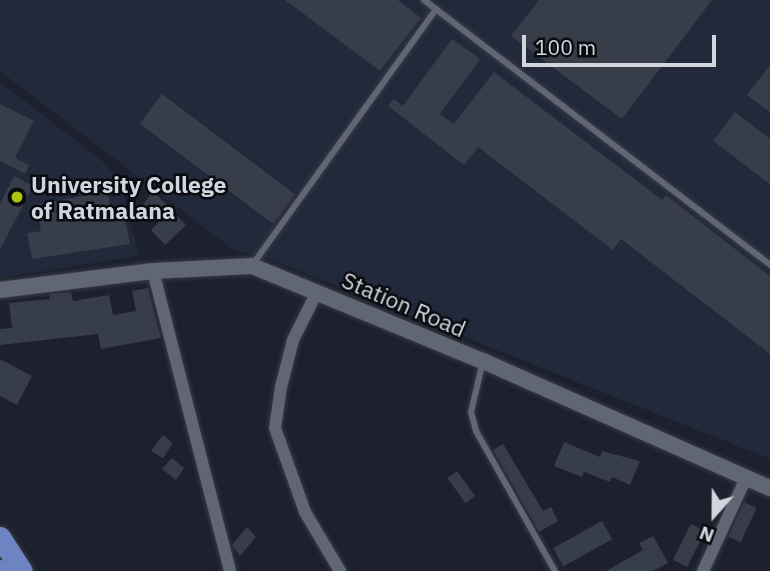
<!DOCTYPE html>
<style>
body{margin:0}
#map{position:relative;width:770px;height:571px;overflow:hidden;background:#1c212d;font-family:"IBM Plex Sans",sans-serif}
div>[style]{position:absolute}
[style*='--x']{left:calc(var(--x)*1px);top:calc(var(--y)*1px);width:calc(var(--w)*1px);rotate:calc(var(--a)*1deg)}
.built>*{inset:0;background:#22293b}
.building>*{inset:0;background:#383d4a;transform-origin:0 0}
.roads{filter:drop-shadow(0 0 2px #383b45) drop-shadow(0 0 2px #383b45)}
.service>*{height:6px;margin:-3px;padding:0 3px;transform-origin:3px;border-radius:3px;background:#606674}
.minor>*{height:12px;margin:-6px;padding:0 6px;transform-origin:6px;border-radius:6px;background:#606674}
.tertiary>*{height:16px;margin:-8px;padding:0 8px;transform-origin:8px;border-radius:8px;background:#606674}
.trunk>*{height:21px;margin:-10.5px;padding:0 10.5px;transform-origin:10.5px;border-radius:10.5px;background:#6d83c2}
.dots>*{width:19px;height:19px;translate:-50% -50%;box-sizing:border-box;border:4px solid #090b10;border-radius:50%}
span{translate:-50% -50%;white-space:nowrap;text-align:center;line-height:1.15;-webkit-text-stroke:5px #090b10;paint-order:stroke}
.poi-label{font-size:23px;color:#d2d5dd;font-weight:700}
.left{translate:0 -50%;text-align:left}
.street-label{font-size:23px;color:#d2d5dd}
.north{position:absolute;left:679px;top:480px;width:70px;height:70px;-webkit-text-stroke:5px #090b10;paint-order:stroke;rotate:201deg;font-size:19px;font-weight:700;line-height:28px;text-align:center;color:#d2d5dd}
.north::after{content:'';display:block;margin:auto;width:24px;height:32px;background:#d2d5dd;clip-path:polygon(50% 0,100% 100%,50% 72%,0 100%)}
.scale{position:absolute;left:522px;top:35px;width:194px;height:32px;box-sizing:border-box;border:4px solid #d2d5dd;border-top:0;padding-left:9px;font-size:21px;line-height:24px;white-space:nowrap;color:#d2d5dd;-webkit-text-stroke:5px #090b10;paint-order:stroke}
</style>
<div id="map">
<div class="built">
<div style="clip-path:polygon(0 0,770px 0,770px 459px,259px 255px,235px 251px,0 71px)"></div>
<div style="clip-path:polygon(0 82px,101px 160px,119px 179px,139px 256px,0 278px)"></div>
</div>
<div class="building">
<div style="clip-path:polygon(285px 0,398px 0,421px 18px,380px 71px)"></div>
<div style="clip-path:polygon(539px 0,712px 0,622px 119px,511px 36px)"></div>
<div style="clip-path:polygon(452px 39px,480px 59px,440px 114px,454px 124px,494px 72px,662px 200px,666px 195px,770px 276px,770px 354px,621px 239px,613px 250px,478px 147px,464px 165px,388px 106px,394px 99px,403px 106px)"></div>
<div style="clip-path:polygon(770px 65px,770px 112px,747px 95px)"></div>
<div style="left:162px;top:94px;width:167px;height:37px;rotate:37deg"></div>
<div style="clip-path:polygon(0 104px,34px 121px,15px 158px,29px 165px,25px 174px,0 161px)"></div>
<div style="clip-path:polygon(735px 112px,770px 139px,770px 184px,713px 141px)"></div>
<div style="clip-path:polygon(14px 176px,33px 186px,0 250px,0 204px)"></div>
<div style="clip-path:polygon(153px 191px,186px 225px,165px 245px,151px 230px,159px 222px,143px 205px)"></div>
<div style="clip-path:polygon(108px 192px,112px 221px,125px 219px,130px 244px,32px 259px,27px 233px,41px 231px,36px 204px)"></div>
<div style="clip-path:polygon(148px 288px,161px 338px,101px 349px,98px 334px,0 345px,0 329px,12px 328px,9px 303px,50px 299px,49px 294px,71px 292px,73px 301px,109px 295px,113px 315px,136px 311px,132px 291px)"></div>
<div style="clip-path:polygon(0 359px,32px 376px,17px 405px,0 396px)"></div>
<div style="clip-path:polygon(163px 435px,173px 443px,163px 458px,151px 451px)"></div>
<div style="clip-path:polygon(564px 442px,600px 457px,602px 451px,640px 461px,630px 485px,612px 477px,610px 482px,584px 472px,582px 477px,554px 466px)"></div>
<div style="clip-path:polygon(503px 444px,543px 511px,551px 507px,558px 521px,539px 532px,493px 450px)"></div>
<div style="clip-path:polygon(172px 458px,184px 468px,176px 480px,162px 469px)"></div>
<div style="left:457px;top:471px;width:31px;height:12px;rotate:54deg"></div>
<div style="left:744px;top:502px;width:14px;height:38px;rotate:25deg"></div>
<div style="left:602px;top:521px;width:21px;height:56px;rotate:61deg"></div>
<div style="left:691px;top:524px;width:16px;height:40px;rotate:27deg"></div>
<div style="clip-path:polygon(247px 527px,256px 537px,240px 556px,232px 545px)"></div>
<div style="clip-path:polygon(653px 536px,668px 563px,653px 571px,606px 571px,643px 550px,639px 543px)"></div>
</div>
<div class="roads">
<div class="service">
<div style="--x:424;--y:0;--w:436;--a:37.4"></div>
<div style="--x:253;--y:264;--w:314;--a:-54.3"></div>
<div style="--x:483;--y:361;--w:52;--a:103.2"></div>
<div style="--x:471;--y:412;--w:20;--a:75"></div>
<div style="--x:476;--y:431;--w:161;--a:60.6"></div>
</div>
<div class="minor">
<div style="--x:153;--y:271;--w:310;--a:75.6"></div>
<div style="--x:317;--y:292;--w:54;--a:116.6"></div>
<div style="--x:293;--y:340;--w:49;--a:104.3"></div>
<div style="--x:281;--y:387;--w:41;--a:98.3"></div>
<div style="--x:275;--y:428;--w:89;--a:70.3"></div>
<div style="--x:305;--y:512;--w:69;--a:59.3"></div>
<div style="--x:703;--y:571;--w:102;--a:-65.2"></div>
</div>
<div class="tertiary">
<div style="--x:0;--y:290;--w:154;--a:-7.1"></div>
<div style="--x:153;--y:271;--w:99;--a:-2.9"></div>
<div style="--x:252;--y:266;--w:250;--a:22.4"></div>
<div style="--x:483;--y:361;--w:314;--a:23.9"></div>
</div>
<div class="trunk">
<div style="--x:0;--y:537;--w:40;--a:57.1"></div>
<div style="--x:0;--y:570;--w:1;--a:90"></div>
</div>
</div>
<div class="dots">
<div style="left:17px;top:197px;background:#adc60d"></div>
</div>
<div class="poi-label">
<span class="left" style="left:31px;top:197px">University College<br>of Ratmalana</span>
</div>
<div class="street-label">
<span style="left:404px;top:304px;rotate:23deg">Station Road</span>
</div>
<div class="north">N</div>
<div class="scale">100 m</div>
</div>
